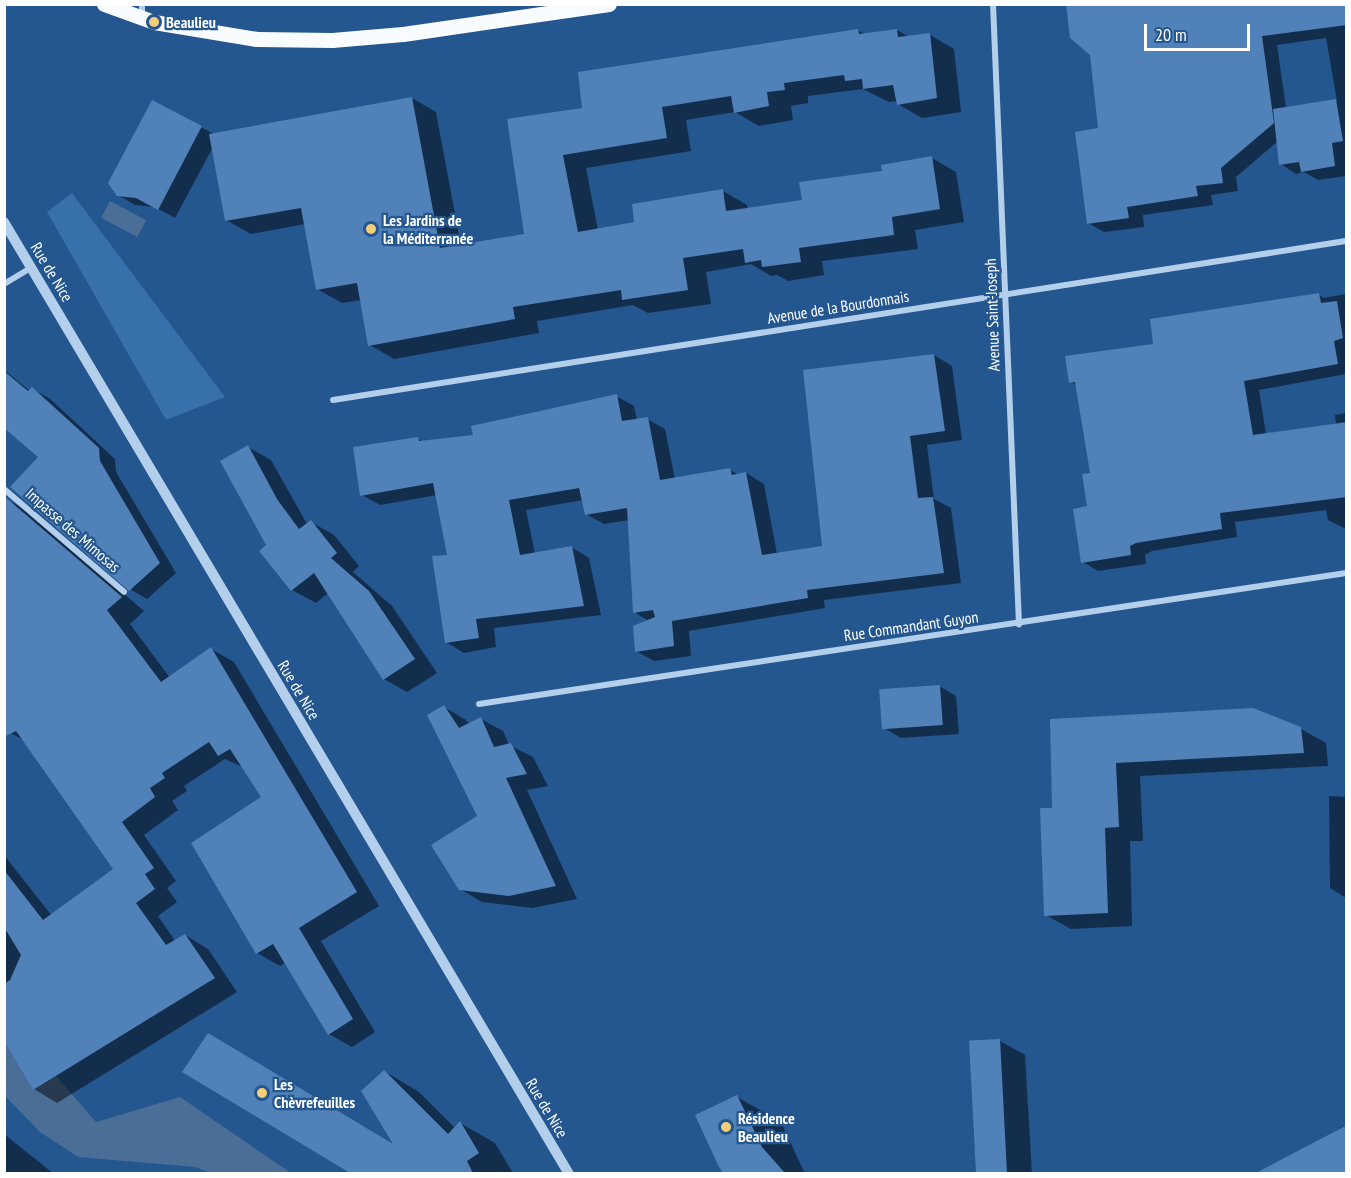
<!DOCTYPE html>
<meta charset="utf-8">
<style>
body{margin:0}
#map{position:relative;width:1351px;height:1178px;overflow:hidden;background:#24568f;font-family:"PT Sans Narrow",sans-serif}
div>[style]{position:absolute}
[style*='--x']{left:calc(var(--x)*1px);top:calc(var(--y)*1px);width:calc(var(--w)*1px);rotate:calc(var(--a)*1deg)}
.green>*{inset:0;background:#3870ac}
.water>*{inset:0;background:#4b6e97;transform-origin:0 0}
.shadow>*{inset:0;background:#0007}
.building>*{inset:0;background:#5081b8;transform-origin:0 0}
.minor>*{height:6px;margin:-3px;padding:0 3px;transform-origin:3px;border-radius:3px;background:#b4cfec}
.tertiary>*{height:10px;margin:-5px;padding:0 5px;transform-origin:5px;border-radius:5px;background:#b4cfec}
.primary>*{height:15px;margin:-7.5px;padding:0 7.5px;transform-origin:7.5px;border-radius:7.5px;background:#f9fcff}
.dots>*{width:16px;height:16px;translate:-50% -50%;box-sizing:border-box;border:3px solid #24568f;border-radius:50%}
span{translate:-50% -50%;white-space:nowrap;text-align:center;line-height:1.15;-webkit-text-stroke:4.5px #24568f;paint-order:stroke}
.poi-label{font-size:16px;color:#fff;font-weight:700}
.left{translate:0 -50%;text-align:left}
.street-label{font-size:16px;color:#fff}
.frame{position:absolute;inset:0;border:6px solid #fff;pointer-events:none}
.scale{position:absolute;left:1144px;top:24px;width:106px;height:27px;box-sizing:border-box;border:3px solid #fff;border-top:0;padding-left:8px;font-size:18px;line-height:21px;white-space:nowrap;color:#fff;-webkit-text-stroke:4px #24568f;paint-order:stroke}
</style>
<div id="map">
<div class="green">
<div style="clip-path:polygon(72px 193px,225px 397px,166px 420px,47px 212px)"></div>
</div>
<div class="water">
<div style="left:110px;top:201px;width:41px;height:19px;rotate:28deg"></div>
<div style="clip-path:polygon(4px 1041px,33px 1090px,56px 1076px,96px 1122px,180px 1097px,291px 1173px,211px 1173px,195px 1167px,78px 1157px,40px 1132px,5px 1096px)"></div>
</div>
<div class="shadow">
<div style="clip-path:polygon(evenodd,1346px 4px,1346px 176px,1318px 180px,1304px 172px,1296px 174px,1281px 164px,1278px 141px,1236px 177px,1238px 191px,1211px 195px,1213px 205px,1143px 215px,1144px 227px,1104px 232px,1088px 223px,1100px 129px,1091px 54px,1346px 4px,1326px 38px,1337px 101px,1286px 108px,1277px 45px,1326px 38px)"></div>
<div style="clip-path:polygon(857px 30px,865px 34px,897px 30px,909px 37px,930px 35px,954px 49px,961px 112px,922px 118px,898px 104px,898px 101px,889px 102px,863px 89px,808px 96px,808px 103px,791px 106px,793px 120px,759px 126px,735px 112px,686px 120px,691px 151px,586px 168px,598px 230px,636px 223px,723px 191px,747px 205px,748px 210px,803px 201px,932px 158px,956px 172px,964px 222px,915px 230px,918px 249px,822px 261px,824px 275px,788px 281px,777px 275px,771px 276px,751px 264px,706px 272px,711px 304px,648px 313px,633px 305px,537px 321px,539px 333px,394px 359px,370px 345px,362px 300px,342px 303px,317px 289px,305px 224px,251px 234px,226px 220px,213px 147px,175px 218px,155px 207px,135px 205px,118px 195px,153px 102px,214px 134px,412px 98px,436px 112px,461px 246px,526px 235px,583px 109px)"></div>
<div style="clip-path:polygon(1346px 294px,1346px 374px,1259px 390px,1266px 434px,1336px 425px,1335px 415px,1346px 413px,1346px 529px,1328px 520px,1326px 510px,1235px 522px,1237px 537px,1152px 551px,1145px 555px,1146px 564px,1098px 571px,1083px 562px,1091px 475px,1078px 386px,1071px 382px,1155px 345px,1319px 295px,1324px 298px)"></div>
<div style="clip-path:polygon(934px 355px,952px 366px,962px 440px,927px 445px,934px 499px,951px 508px,961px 583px,824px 600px,825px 608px,689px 631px,691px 656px,654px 661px,636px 651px,649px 621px,634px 612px,629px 520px,604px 524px,586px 514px,583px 500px,526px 510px,535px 554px,571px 547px,589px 558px,601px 615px,494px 628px,496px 647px,464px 653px,446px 642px,449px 556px,437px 495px,380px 505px,362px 495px,418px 439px,423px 442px,474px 436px,616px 396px,634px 406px,637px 420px,647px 419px,665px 429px,675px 479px,730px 470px,739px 475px,746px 473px,764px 484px,777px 554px,824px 547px)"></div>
<div style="clip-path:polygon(4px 370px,30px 391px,32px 389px,49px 398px,115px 459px,116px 472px,176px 573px,147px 599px,130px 589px,40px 457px,4px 427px)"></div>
<div style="clip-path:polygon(248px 447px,271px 460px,307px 524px,311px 522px,334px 535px,359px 566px,353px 572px,392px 606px,437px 673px,407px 692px,384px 679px,328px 593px,316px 603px,292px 590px,261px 551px,268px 546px)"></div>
<div style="clip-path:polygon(4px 498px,26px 510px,144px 611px,130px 624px,170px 678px,211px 649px,234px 662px,379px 906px,321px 941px,375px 1032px,352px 1047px,329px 1034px,286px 962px,280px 966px,257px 953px,263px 797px,243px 767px,225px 759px,184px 786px,187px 791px,172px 801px,178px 810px,144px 835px,176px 881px,167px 888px,177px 902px,158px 916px,175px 941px,185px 935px,208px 949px,237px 992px,57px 1103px,34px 1089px,4px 1038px,4px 855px,52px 916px,115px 869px,25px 741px,11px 733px)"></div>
<div style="clip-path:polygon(939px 686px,956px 696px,959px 734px,901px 738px,884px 728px,909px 688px)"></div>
<div style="clip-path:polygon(444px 707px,466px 720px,469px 724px,481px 719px,503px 731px,509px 745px,533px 757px,548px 786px,527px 790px,577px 899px,532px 908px,482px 902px,460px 889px,479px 817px)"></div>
<div style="clip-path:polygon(1051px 721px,1301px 729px,1326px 743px,1328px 766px,1140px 776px,1143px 841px,1130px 841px,1132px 926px,1071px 929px,1046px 915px,1054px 809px)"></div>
<div style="clip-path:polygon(1329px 796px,1346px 797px,1346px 898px,1330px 888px)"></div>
<div style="clip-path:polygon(970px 1041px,1000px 1041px,1025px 1055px,1032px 1174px,977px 1174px)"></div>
<div style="clip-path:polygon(384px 1071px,419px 1092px,455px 1128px,460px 1123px,495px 1143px,513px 1173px,354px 1174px,184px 1072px,396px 1147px)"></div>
<div style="clip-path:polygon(737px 1097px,781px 1122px,805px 1174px,725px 1174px,719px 1164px)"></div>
<div style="clip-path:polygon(1346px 1125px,1346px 1174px,1258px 1174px)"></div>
<div style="clip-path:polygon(4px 1134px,54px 1174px,4px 1174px)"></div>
</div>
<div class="building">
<div style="clip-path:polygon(1066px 4px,1347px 4px,1347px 25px,1262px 36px,1274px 123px,1221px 168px,1223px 183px,1196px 186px,1198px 196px,1127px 207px,1129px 218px,1087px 224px,1075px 132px,1098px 128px,1090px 55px,1070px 38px)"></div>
<div style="clip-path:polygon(858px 29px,859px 34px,897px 29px,898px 37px,930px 33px,937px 98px,897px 105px,893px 85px,863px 89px,862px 79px,845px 81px,844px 75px,784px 83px,785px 90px,767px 92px,769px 106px,734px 113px,731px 96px,662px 107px,667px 138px,563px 155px,578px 232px,634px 222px,632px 204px,723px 189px,726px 211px,802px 200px,799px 182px,882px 171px,881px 165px,932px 156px,940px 209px,892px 217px,894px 235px,799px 248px,801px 262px,762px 267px,761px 260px,745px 263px,743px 249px,683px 258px,688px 290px,622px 300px,621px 290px,513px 307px,515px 319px,368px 346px,357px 283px,316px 290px,301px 208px,225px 221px,209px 134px,412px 97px,440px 248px,524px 234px,507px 119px,582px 108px,578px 72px)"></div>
<div style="clip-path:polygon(1336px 99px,1343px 141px,1332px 143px,1335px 166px,1301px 172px,1299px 162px,1279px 165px,1273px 109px)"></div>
<div style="clip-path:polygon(152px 100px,202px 126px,158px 210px,136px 198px,117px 196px,108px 183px)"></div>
<div style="clip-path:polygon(1319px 293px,1321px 303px,1337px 301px,1343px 338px,1334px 341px,1338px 364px,1244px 381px,1253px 435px,1347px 422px,1347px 497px,1220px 513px,1222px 529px,1136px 543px,1130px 546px,1131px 555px,1081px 563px,1073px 509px,1087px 506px,1082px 474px,1090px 473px,1075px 382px,1069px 383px,1065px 356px,1153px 344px,1150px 319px)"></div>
<div style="clip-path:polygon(934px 354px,945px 431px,910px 436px,918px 498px,933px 497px,944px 573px,807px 590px,808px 598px,672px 621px,674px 646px,635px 652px,633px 626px,655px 617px,653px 610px,633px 613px,627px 508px,585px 515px,579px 488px,509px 500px,520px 555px,572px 546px,584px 606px,476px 619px,479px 638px,445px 643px,432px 556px,447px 555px,433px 483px,360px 496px,353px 447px,418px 437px,419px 441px,473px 435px,471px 426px,617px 394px,622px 421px,648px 417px,660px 480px,730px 468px,732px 475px,746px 472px,762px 555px,822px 546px,803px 370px)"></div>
<div style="clip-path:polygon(4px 371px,28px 391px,32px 387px,99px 448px,100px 461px,160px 563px,129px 591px,10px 487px,38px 457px,4px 428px)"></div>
<div style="clip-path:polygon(248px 445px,277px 499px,299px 529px,311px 520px,337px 553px,331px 558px,369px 591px,415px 659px,383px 680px,314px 573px,291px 591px,259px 551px,266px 545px,220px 461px)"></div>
<div style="clip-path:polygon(4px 496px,122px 597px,107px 610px,161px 682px,211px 647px,357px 892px,299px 928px,353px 1019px,328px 1035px,273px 944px,256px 954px,191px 843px,261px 797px,230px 749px,218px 756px,209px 742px,162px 773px,165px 778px,150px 788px,155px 797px,122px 822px,154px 868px,145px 874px,155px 889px,136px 903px,166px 945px,185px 934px,215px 978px,33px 1090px,4px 1041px,4px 984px,10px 980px,21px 955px,4px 927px,4px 870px,43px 920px,113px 869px,16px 731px,4px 737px)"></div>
<div style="left:940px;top:685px;width:40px;height:61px;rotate:86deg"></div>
<div style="clip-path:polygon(444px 705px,459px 728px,481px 717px,494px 747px,511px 743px,527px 774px,506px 778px,556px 886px,509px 896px,459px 890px,431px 845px,477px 816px,427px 715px)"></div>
<div style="clip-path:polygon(1253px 708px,1301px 727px,1304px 753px,1116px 763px,1119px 827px,1105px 828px,1108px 913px,1044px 916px,1040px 808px,1052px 808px,1050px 719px)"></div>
<div style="clip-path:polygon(208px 1033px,393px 1144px,361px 1091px,384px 1070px,448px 1134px,460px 1121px,479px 1153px,467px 1161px,473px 1173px,350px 1173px,182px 1072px)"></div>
<div style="left:1000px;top:1039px;width:134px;height:31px;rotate:87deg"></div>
<div style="clip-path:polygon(737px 1095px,762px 1147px,785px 1173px,723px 1173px,718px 1165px,695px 1115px)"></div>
<div style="clip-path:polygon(1347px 1125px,1347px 1173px,1256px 1173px)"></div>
</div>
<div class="minor">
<div style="--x:993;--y:4;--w:621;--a:87.6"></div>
<div style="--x:142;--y:17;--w:13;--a:-90"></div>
<div style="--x:4;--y:284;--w:33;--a:-31"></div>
<div style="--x:333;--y:400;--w:1025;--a:-8.92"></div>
<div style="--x:4;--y:489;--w:158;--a:40.6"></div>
<div style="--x:479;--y:704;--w:877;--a:-8.59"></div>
</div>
<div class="tertiary">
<div style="--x:4;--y:222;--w:1107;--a:59.31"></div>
</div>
<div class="primary">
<div style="--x:104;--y:4;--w:53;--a:19.8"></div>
<div style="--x:154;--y:22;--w:104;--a:9.4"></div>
<div style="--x:257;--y:39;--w:75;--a:0.8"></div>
<div style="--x:332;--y:40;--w:71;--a:-4.8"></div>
<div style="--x:403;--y:34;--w:208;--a:-8.3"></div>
</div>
<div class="dots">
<div style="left:154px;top:22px;background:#f7ce78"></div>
<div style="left:371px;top:229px;background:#f7ce78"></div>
<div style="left:262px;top:1093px;background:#f7ce78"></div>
<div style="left:726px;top:1127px;background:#f7ce78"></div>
</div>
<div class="poi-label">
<span class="left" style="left:166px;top:22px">Beaulieu</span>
<span class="left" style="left:383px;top:229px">Les Jardins de<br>la Méditerranée</span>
<span class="left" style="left:274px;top:1093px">Les<br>Chèvrefeuilles</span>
<span class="left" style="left:738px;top:1127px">Résidence<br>Beaulieu</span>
</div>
<div class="street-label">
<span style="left:52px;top:272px;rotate:59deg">Rue de Nice</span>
<span style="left:838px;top:307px;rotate:-9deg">Avenue de la Bourdonnais</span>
<span style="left:992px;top:315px;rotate:-92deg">Avenue Saint-Joseph</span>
<span style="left:73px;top:530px;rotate:41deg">Impasse des Mimosas</span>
<span style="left:911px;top:626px;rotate:-8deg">Rue Commandant Guyon</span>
<span style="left:299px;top:690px;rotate:59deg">Rue de Nice</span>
<span style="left:547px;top:1108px;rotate:59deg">Rue de Nice</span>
</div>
<div class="frame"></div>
<div class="scale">20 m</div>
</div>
